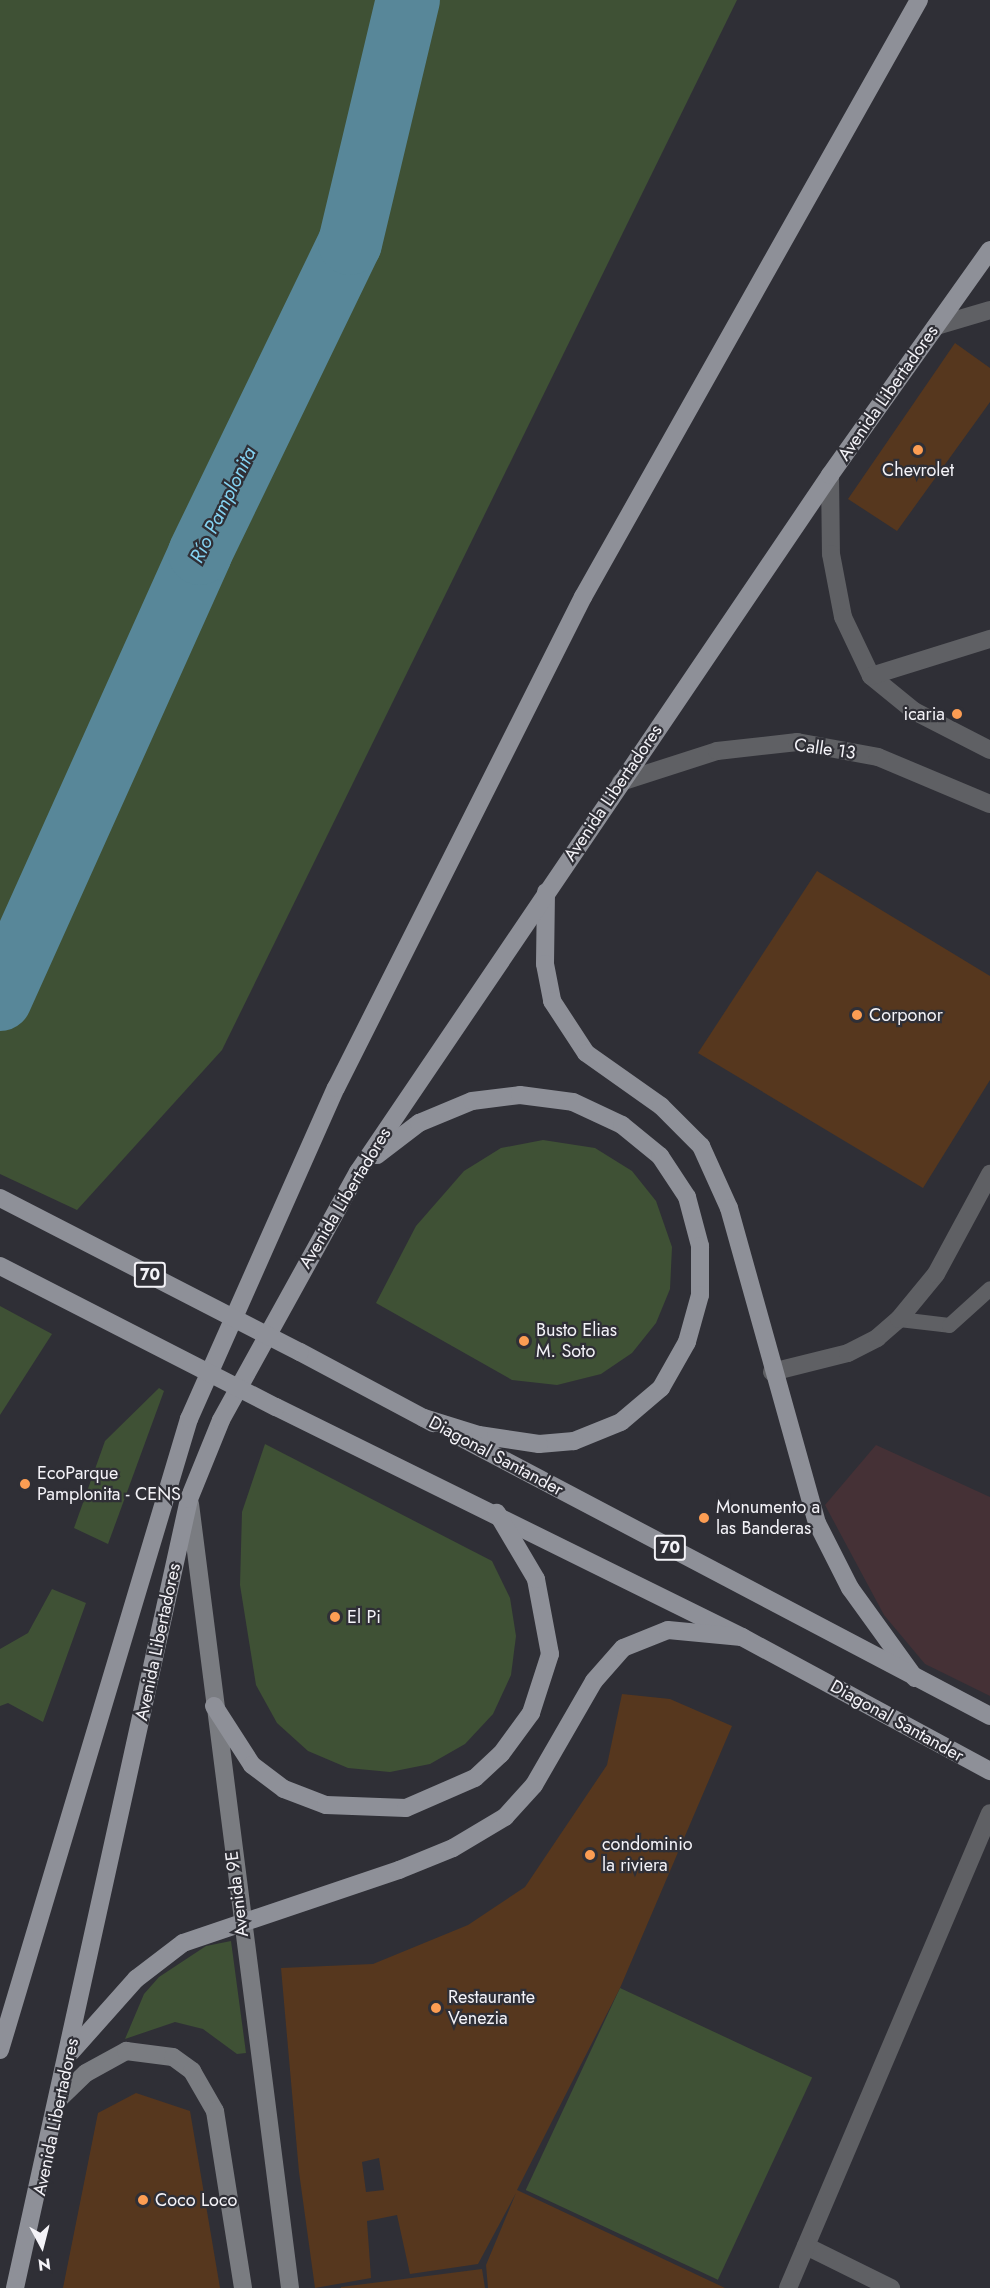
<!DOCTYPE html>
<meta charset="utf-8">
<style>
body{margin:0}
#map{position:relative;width:990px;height:2288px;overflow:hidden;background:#2f2f36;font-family:Jost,sans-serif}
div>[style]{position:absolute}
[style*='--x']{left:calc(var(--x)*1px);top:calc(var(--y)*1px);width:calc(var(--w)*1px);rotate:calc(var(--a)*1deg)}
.commercial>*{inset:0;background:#453136}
.green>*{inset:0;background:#3f5135;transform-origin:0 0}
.river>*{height:64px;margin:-32px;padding:0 32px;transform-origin:32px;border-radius:32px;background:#588799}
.building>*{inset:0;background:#56371e}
.lane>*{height:15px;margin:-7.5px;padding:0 7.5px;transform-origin:7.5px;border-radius:7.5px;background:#5f6064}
.street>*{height:18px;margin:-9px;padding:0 9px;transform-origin:9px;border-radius:9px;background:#5f6064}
.secondary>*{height:18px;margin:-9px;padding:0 9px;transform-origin:9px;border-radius:9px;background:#7a7c81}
.primary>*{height:18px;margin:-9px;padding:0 9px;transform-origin:9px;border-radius:9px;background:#8e9098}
.primary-bridge>*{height:18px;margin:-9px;padding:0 9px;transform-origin:9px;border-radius:9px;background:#8e9098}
.dots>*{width:16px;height:16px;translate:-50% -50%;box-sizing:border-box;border:3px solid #2f2f36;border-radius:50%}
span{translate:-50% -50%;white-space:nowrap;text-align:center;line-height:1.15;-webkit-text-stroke:4.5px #2f2f36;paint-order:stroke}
.shield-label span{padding:2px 4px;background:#2f2f36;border:2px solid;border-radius:4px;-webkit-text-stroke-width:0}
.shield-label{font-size:16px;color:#f4f3f8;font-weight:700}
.street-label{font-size:18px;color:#f4f3f8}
.poi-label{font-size:18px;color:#f4f3f8}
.right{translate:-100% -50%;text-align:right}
.left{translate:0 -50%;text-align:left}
.water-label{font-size:20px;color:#85d3f2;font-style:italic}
.north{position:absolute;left:12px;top:2216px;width:60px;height:60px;-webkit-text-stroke:4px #2f2f36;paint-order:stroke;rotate:173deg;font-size:16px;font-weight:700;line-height:24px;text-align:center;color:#f4f3f8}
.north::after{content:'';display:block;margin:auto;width:21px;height:27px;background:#f4f3f8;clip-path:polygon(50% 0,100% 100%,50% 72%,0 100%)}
</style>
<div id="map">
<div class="commercial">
<div style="clip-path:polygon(876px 1445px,990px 1497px,990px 1696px,925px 1664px,884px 1615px,825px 1505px)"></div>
</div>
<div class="green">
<div style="clip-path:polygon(0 0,737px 0,222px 1050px,77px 1210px,0 1174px)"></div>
<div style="clip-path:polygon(543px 1140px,595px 1148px,632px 1171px,656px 1201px,672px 1247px,670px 1289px,656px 1323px,632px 1353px,601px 1374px,557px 1385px,512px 1380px,376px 1303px,416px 1226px,464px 1171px,501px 1148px)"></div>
<div style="clip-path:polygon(0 1306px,52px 1334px,0 1415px)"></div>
<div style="clip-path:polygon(159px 1388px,164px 1391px,108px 1544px,74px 1528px,105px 1441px)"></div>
<div style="clip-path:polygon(265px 1444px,492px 1561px,510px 1598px,516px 1636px,511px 1675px,493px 1714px,465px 1744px,430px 1764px,390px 1772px,348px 1768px,308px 1751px,277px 1723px,256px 1685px,240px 1585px,242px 1512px)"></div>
<div style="clip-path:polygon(52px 1589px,86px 1603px,43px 1722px,8px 1703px,0 1706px,0 1649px,28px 1633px)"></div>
<div style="clip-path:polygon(231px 1941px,246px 2053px,237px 2054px,203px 2029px,175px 2022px,125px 2039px,144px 1994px,159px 1977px,206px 1946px)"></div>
<div style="left:620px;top:1988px;width:212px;height:223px;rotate:25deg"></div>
</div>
<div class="river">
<div style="--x:0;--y:999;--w:489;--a:-65.8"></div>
<div style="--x:200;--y:553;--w:344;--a:-64.2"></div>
<div style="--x:350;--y:243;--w:250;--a:-76.6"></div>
</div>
<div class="building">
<div style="clip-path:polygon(955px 343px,990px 368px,990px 402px,897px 531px,848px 499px)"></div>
<div style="clip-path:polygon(817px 871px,990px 976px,990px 1080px,923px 1188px,698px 1053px)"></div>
<div style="clip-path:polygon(evenodd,622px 1694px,670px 1699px,732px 1726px,620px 1988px,517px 2190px,725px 2288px,488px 2288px,486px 2265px,516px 2193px,478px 2264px,410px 2274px,397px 2215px,367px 2221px,371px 2278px,315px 2288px,299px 2172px,281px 1968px,373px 1964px,468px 1925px,525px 1887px,607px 1765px,622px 1694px,379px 2158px,384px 2190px,366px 2192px,362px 2162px,379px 2158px)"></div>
<div style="clip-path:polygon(136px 2093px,190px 2111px,220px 2288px,63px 2288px,98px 2113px)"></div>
<div style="clip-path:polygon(482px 2269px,485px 2288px,341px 2288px,341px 2287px)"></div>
</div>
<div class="lane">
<div style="--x:899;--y:1319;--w:50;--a:6.8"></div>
<div style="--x:949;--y:1325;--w:55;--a:-42.1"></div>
</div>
<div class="street">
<div style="--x:936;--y:326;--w:56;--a:-16.5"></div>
<div style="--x:830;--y:475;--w:79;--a:89.3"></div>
<div style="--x:831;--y:554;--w:64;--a:79.2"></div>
<div style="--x:843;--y:617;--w:65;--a:64.6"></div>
<div style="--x:871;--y:676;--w:55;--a:39.1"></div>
<div style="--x:914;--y:711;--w:85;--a:27.2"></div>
<div style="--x:871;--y:676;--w:125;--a:-17.3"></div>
<div style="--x:621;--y:782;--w:101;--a:-17.9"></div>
<div style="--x:717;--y:751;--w:81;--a:-6.4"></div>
<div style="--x:797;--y:742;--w:82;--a:10.5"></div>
<div style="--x:878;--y:757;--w:121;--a:22.8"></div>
<div style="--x:772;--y:1372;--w:78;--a:-14"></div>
<div style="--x:848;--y:1353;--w:33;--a:-27"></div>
<div style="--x:877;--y:1338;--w:29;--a:-41"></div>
<div style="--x:899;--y:1319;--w:58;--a:-50.6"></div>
<div style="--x:936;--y:1274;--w:114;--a:-61.6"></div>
<div style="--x:806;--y:2246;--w:95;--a:26.3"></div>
<div style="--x:788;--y:2288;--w:516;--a:-66.96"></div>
</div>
<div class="secondary">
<div style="--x:190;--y:1504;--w:790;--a:82.73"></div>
<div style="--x:59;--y:2099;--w:37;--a:-44"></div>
<div style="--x:86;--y:2073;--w:46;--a:-28.8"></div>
<div style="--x:126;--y:2051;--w:47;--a:7.3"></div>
<div style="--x:173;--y:2057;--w:24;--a:36"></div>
<div style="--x:192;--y:2071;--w:46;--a:60.1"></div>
<div style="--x:215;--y:2111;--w:179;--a:81"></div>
</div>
<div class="primary">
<div style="--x:546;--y:892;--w:72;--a:90.8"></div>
<div style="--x:545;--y:964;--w:38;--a:79"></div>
<div style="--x:552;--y:1001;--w:62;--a:56.8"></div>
<div style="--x:586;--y:1053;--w:92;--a:35.2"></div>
<div style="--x:661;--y:1106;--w:57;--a:45"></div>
<div style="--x:701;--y:1146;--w:68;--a:65.7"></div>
<div style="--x:729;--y:1208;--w:327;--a:74.4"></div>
<div style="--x:817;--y:1523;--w:73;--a:63.1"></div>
<div style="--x:850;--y:1588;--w:111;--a:54.2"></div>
<div style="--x:377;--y:1155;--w:53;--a:-37.3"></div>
<div style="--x:419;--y:1123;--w:57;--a:-22.5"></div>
<div style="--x:472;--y:1101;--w:48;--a:-7.1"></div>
<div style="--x:520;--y:1095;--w:53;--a:7.5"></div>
<div style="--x:573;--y:1102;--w:54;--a:25.1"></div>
<div style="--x:622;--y:1125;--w:49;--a:39.2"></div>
<div style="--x:660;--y:1156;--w:49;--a:56.6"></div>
<div style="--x:687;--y:1197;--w:51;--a:75.1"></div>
<div style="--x:700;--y:1246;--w:49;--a:90"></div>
<div style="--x:700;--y:1295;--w:49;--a:105.5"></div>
<div style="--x:687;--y:1342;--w:53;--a:119.5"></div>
<div style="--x:661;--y:1388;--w:52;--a:139.6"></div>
<div style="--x:621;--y:1422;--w:51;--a:158"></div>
<div style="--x:574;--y:1441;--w:35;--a:175"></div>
<div style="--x:539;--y:1444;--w:61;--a:-171.5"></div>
<div style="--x:479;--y:1435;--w:58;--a:-162.8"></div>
<div style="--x:300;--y:1352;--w:151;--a:28.1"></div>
<div style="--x:276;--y:1407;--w:520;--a:26.27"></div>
<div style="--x:742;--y:1637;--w:282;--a:28.4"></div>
<div style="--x:460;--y:1437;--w:599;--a:27.76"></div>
<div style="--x:214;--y:1706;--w:70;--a:57.2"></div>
<div style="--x:252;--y:1765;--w:40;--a:37"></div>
<div style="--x:284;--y:1789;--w:45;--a:20.9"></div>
<div style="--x:326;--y:1805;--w:80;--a:2.1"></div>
<div style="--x:406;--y:1808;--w:75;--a:-23.5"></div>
<div style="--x:475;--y:1778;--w:35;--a:-43"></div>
<div style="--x:501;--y:1754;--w:51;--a:-53.8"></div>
<div style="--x:531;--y:1713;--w:62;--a:-72.1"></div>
<div style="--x:550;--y:1654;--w:76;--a:-100.6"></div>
<div style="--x:536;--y:1579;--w:77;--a:-120.6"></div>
<div style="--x:0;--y:2050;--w:659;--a:-73.33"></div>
<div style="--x:189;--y:1419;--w:362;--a:-66.1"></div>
<div style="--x:336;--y:1088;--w:550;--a:-63.3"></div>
<div style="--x:583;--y:597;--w:685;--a:-60.63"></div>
<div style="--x:71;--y:2052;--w:98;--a:-48.3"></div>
<div style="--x:136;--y:1979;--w:59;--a:-37.5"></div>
<div style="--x:183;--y:1943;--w:228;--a:-18.7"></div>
<div style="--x:399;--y:1870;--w:58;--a:-22.2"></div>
<div style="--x:453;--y:1848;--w:61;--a:-30.8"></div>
<div style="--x:505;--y:1817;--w:43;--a:-47.8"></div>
<div style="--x:534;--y:1785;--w:120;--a:-60"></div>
<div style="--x:594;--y:1681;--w:44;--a:-48.7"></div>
<div style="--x:623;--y:1648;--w:48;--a:-21.8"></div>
<div style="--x:668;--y:1630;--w:74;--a:5.4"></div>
<div style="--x:15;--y:2288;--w:808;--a:-77.56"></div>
<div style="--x:189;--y:1499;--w:85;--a:-67.9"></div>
<div style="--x:221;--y:1420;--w:283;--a:-61.1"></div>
<div style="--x:358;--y:1172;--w:842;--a:-55.89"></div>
<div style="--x:830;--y:475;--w:276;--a:-54.6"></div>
</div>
<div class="primary-bridge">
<div style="--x:0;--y:1198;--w:337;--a:27.2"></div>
<div style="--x:0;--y:1266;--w:310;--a:27.1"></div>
</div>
<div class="dots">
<div style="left:918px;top:450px;background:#fc9d53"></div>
<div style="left:957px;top:714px;background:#fc9d53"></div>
<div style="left:857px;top:1015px;background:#fc9d53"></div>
<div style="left:524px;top:1341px;background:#fc9d53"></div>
<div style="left:25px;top:1484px;background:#fc9d53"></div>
<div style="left:704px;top:1518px;background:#fc9d53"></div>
<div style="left:335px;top:1617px;background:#fc9d53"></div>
<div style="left:590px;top:1855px;background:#fc9d53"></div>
<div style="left:436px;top:2008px;background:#fc9d53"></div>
<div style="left:143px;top:2200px;background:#fc9d53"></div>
</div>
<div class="shield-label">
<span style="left:150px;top:1275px">70</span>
<span style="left:670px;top:1548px">70</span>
</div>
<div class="street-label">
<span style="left:888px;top:393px;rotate:-55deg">Avenida Libertadores</span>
<span style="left:825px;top:749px;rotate:8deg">Calle 13</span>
<span style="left:613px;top:793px;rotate:-56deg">Avenida Libertadores</span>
<span style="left:345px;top:1198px;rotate:-59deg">Avenida Libertadores</span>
<span style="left:496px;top:1456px;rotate:28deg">Diagonal Santander</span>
<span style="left:158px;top:1642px;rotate:-78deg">Avenida Libertadores</span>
<span style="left:897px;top:1721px;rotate:29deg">Diagonal Santander</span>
<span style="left:237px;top:1894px;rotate:-97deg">Avenida 9E</span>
<span style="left:56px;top:2117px;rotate:-78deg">Avenida Libertadores</span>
</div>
<div class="poi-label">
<span style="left:918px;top:470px">Chevrolet</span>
<span class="right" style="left:945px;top:714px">icaria</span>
<span class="left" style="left:869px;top:1015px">Corponor</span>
<span class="left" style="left:536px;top:1341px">Busto Elias<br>M. Soto</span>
<span class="left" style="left:37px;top:1484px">EcoParque<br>Pamplonita - CENS</span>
<span class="left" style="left:716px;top:1518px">Monumento a<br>las Banderas</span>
<span class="left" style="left:347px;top:1617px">El Pi</span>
<span class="left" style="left:602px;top:1855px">condominio<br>la riviera</span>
<span class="left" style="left:448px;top:2008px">Restaurante<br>Venezia</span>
<span class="left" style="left:155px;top:2200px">Coco Loco</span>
</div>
<div class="water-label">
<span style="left:223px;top:505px;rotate:-64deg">Río Pamplonita</span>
</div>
<div class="north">N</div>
</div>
